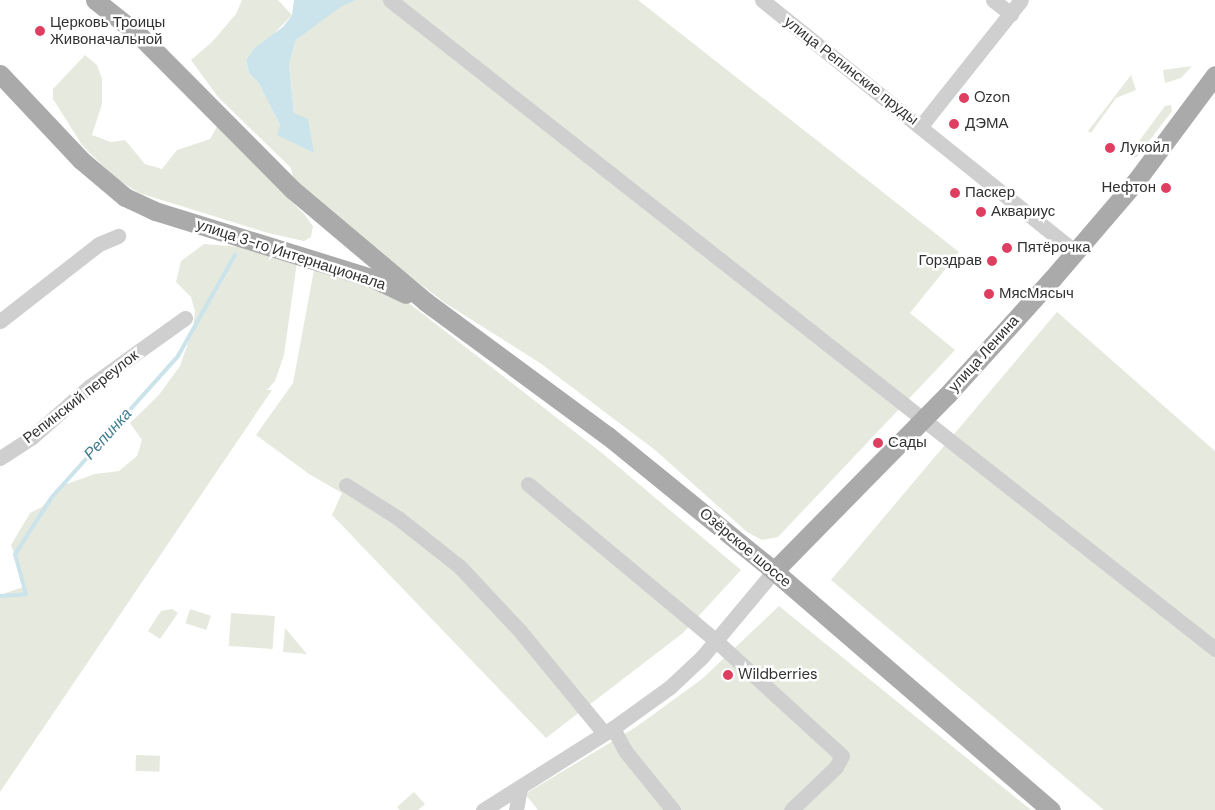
<!DOCTYPE html>
<meta charset="utf-8">
<style>
body{margin:0}
#map{position:relative;width:1215px;height:810px;overflow:hidden;background:#fff;font-family:"DM Sans",sans-serif}
div>[style]{position:absolute}
[style*='--x']{left:calc(var(--x)*1px);top:calc(var(--y)*1px);width:calc(var(--w)*1px);rotate:calc(var(--a)*1deg)}
.green>*{inset:0;background:#e6eade;transform-origin:0 0}
.water>*{inset:0;background:#cbe3ea}
.stream>*{height:4px;margin:-2px;padding:0 2px;transform-origin:2px;border-radius:2px;background:#cbe3ea}
.minor>*{height:15px;margin:-7.5px;padding:0 7.5px;transform-origin:7.5px;border-radius:7.5px;background:#cfcfcf}
.major>*{height:19px;margin:-9.5px;padding:0 9.5px;transform-origin:9.5px;border-radius:9.5px;background:#aaa}
.dots>*{width:14px;height:14px;translate:-50% -50%;box-sizing:border-box;border:2px solid #fff;border-radius:50%}
span{translate:-50% -50%;white-space:nowrap;text-align:center;line-height:1.15;-webkit-text-stroke:5px #fff;paint-order:stroke}
.poi-label{font-size:15px;color:#323232}
.left{translate:0 -50%;text-align:left}
.right{translate:-100% -50%;text-align:right}
.street-label{font-size:15px;color:#323232}
.water-label{font-size:16px;color:#427e91;font-style:italic}
</style>
<div id="map">
<div class="green">
<div style="clip-path:polygon(242px 0,278px 0,292px 15px,268px 40px,254px 48px,246px 60px,249px 73px,258px 82px,280px 125px,278px 135px,314px 153px,311px 140px,294px 113px,289px 64px,296px 40px,342px 5px,357px 0,638px 0,959px 252px,910px 313px,955px 350px,778px 537px,762px 540px,747px 532px,655px 450px,540px 363px,445px 303px,367px 243px,294px 181px,291px 168px,218px 97px,191px 60px,212px 42px,236px 14px)"></div>
<div style="clip-path:polygon(85px 55px,97px 65px,102px 79px,102px 104px,92px 135px,111px 142px,125px 140px,145px 164px,162px 169px,177px 150px,210px 139px,219px 123px,235px 144px,304px 214px,313px 226px,311px 237px,304px 241px,268px 233px,139px 193px,115px 178px,82px 145px,53px 99px,53px 89px)"></div>
<div style="clip-path:polygon(1192px 66px,1181px 78px,1165px 83px,1163px 70px)"></div>
<div style="clip-path:polygon(1131px 75px,1136px 90px,1116px 98px,1091px 133px,1088px 131px)"></div>
<div style="clip-path:polygon(1171px 105px,1172px 111px,1137px 157px,1132px 158px,1131px 152px,1165px 106px)"></div>
<div style="clip-path:polygon(204px 244px,254px 248px,297px 262px,284px 355px,275px 381px,267px 390px,272px 390px,0 792px,0 595px,26px 586px,11px 545px,30px 513px,42px 507px,58px 487px,95px 474px,119px 471px,137px 456px,142px 440px,130px 423px,158px 396px,180px 366px,193px 329px,195px 311px,191px 297px,176px 282px,181px 261px)"></div>
<div style="clip-path:polygon(315px 264px,410px 304px,602px 453px,741px 570px,683px 633px,546px 738px,332px 515px,342px 493px,309px 474px,256px 435px,293px 383px)"></div>
<div style="clip-path:polygon(1057px 312px,1215px 451px,1215px 810px,1104px 810px,831px 580px)"></div>
<div style="clip-path:polygon(779px 606px,1031px 810px,538px 810px,525px 794px,636px 727px,702px 679px)"></div>
<div style="clip-path:polygon(172px 609px,178px 613px,160px 639px,148px 631px,161px 611px)"></div>
<div style="left:190px;top:609px;width:22px;height:15px;rotate:18deg"></div>
<div style="left:231px;top:613px;width:44px;height:33px;rotate:4deg"></div>
<div style="clip-path:polygon(285px 628px,307px 654px,283px 652px)"></div>
<div style="left:136px;top:755px;width:24px;height:16px;rotate:2deg"></div>
<div style="clip-path:polygon(414px 792px,425px 804px,418px 810px,400px 810px,397px 807px)"></div>
</div>
<div class="water">
<div style="clip-path:polygon(294px 0,357px 0,342px 6px,296px 40px,289px 64px,294px 113px,308px 119px,314px 153px,277px 135px,280px 125px,258px 82px,249px 73px,246px 60px,254px 48px,283px 27px,292px 15px)"></div>
</div>
<div class="stream">
<div style="--x:0;--y:596;--w:26;--a:-4"></div>
<div style="--x:26;--y:594;--w:41;--a:-105.4"></div>
<div style="--x:15;--y:554;--w:68;--a:-57"></div>
<div style="--x:52;--y:497;--w:189;--a:-48.2"></div>
<div style="--x:178;--y:356;--w:116;--a:-60.6"></div>
</div>
<div class="minor">
<div style="--x:390;--y:0;--w:1050;--a:38.19"></div>
<div style="--x:762;--y:0;--w:402;--a:38.8"></div>
<div style="--x:993;--y:0;--w:23;--a:38"></div>
<div style="--x:920;--y:127;--w:162;--a:-51.5"></div>
<div style="--x:0;--y:321;--w:125;--a:-37.9"></div>
<div style="--x:99;--y:244;--w:21;--a:-23"></div>
<div style="--x:0;--y:458;--w:38;--a:-33"></div>
<div style="--x:32;--y:437;--w:77;--a:-41.3"></div>
<div style="--x:90;--y:386;--w:117;--a:-35.6"></div>
<div style="--x:528;--y:484;--w:242;--a:39.8"></div>
<div style="--x:714;--y:639;--w:173;--a:42.4"></div>
<div style="--x:842;--y:756;--w:13;--a:119"></div>
<div style="--x:836;--y:767;--w:62;--a:136.3"></div>
<div style="--x:346;--y:485;--w:62;--a:32.4"></div>
<div style="--x:398;--y:518;--w:79;--a:38.3"></div>
<div style="--x:460;--y:567;--w:88;--a:46.8"></div>
<div style="--x:520;--y:631;--w:132;--a:50.5"></div>
<div style="--x:613;--y:728;--w:27;--a:62"></div>
<div style="--x:626;--y:752;--w:75;--a:51"></div>
<div style="--x:483;--y:810;--w:154;--a:-32.2"></div>
<div style="--x:613;--y:728;--w:70;--a:-35.7"></div>
<div style="--x:670;--y:687;--w:44;--a:-43.2"></div>
<div style="--x:702;--y:657;--w:112;--a:-50.1"></div>
<div style="--x:516;--y:810;--w:23;--a:-80"></div>
</div>
<div class="major">
<div style="--x:95;--y:0;--w:56;--a:38.5"></div>
<div style="--x:139;--y:35;--w:218;--a:45.2"></div>
<div style="--x:293;--y:190;--w:174;--a:40.1"></div>
<div style="--x:426;--y:302;--w:226;--a:36.4"></div>
<div style="--x:608;--y:436;--w:214;--a:39.1"></div>
<div style="--x:774;--y:571;--w:366;--a:40.8"></div>
<div style="--x:0;--y:74;--w:118;--a:46.7"></div>
<div style="--x:81;--y:160;--w:57;--a:40.1"></div>
<div style="--x:125;--y:197;--w:33;--a:25"></div>
<div style="--x:155;--y:211;--w:229;--a:17.2"></div>
<div style="--x:374;--y:279;--w:35;--a:25"></div>
<div style="--x:774;--y:571;--w:248;--a:-45.5"></div>
<div style="--x:948;--y:394;--w:155;--a:-47.9"></div>
<div style="--x:1052;--y:279;--w:129;--a:-49.4"></div>
<div style="--x:1136;--y:181;--w:132;--a:-53.3"></div>
</div>
<div class="dots">
<div style="left:40px;top:31px;background:#de3f61"></div>
<div style="left:964px;top:98px;background:#de3f61"></div>
<div style="left:954px;top:124px;background:#de3f61"></div>
<div style="left:1110px;top:148px;background:#de3f61"></div>
<div style="left:1166px;top:188px;background:#de3f61"></div>
<div style="left:955px;top:193px;background:#de3f61"></div>
<div style="left:981px;top:212px;background:#de3f61"></div>
<div style="left:1007px;top:248px;background:#de3f61"></div>
<div style="left:992px;top:261px;background:#de3f61"></div>
<div style="left:989px;top:294px;background:#de3f61"></div>
<div style="left:878px;top:443px;background:#de3f61"></div>
<div style="left:728px;top:675px;background:#de3f61"></div>
</div>
<div class="poi-label">
<span class="left" style="left:50px;top:31px">Церковь Троицы<br>Живоначальной</span>
<span class="left" style="left:974px;top:98px">Ozon</span>
<span class="left" style="left:965px;top:124px">ДЭМА</span>
<span class="left" style="left:1120px;top:148px">Лукойл</span>
<span class="right" style="left:1156px;top:188px">Нефтон</span>
<span class="left" style="left:965px;top:193px">Паскер</span>
<span class="left" style="left:991px;top:212px">Аквариус</span>
<span class="left" style="left:1017px;top:248px">Пятёрочка</span>
<span class="right" style="left:982px;top:261px">Горздрав</span>
<span class="left" style="left:999px;top:294px">МясМясыч</span>
<span class="left" style="left:888px;top:443px">Сады</span>
<span class="left" style="left:738px;top:675px">Wildberries</span>
</div>
<div class="street-label">
<span style="left:851px;top:71px;rotate:38deg">улица Репинские пруды</span>
<span style="left:291px;top:255px;rotate:18deg">улица 3-го Интернационала</span>
<span style="left:984px;top:354px;rotate:-48deg">улица Ленина</span>
<span style="left:81px;top:397px;rotate:-38deg">Репинский переулок</span>
<span style="left:745px;top:548px;rotate:40deg">Озёрское шоссе</span>
</div>
<div class="water-label">
<span style="left:108px;top:434px;rotate:-48deg">Репинка</span>
</div>
</div>
